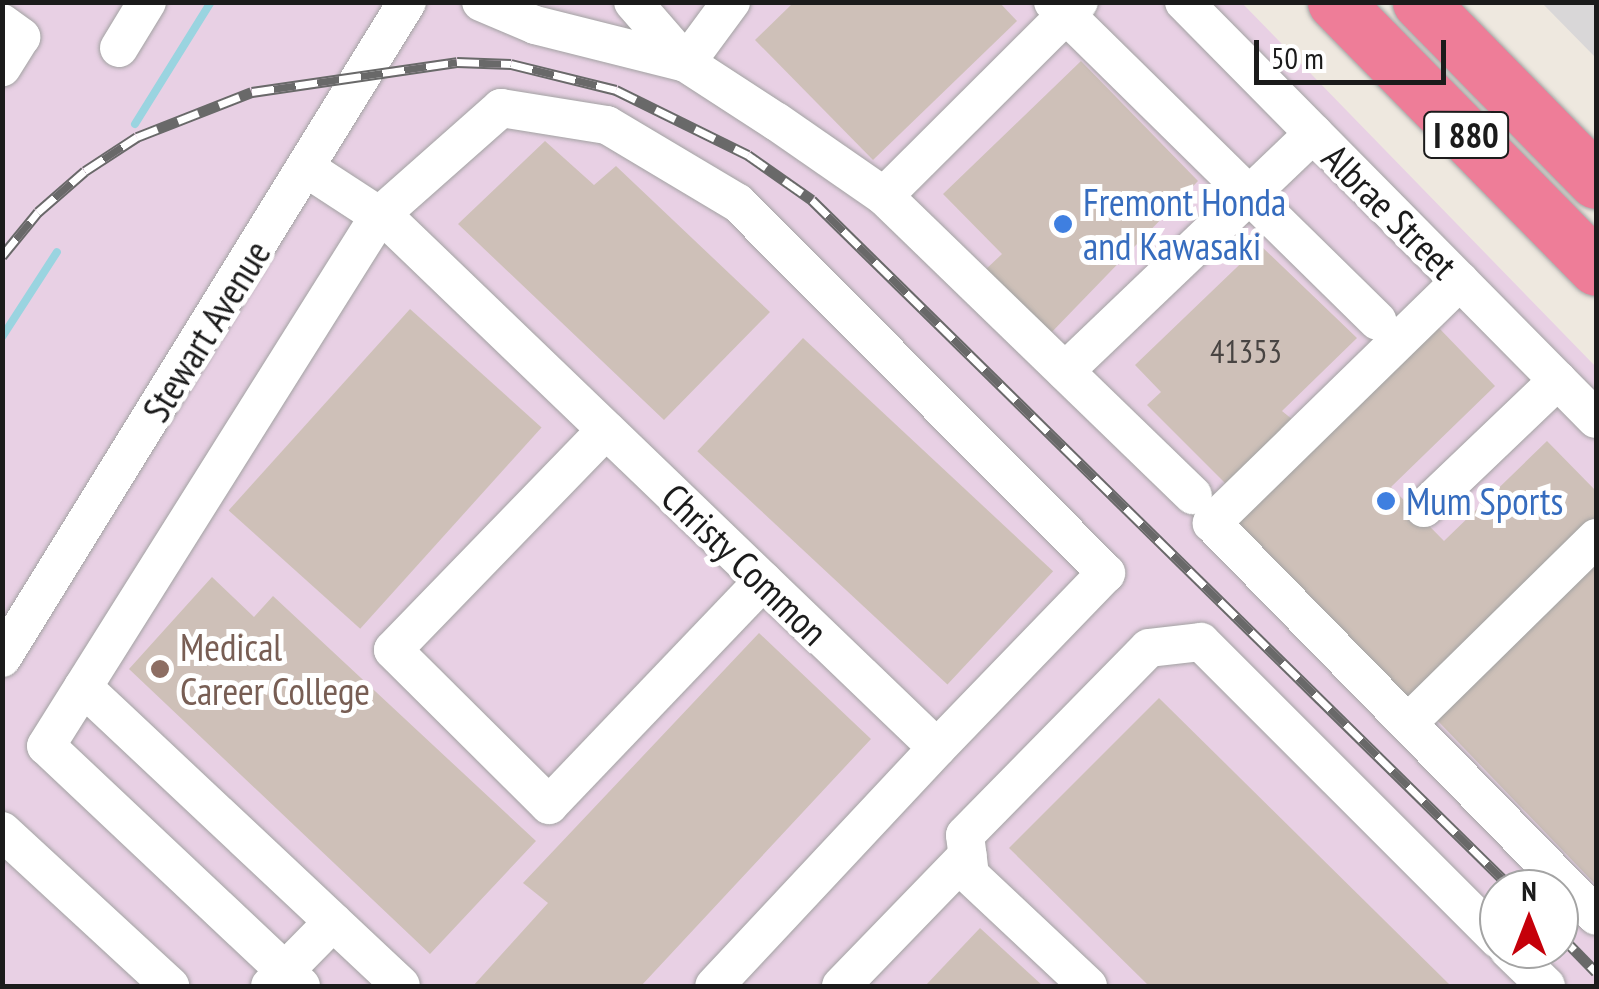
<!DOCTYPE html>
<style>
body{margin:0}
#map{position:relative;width:1599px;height:989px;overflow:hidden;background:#eee8df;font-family:"PT Sans Narrow",sans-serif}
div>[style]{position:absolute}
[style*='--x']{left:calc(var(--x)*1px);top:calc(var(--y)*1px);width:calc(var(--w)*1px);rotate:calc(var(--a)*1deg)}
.residential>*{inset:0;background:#d9d7d8}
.industrial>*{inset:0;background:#e8d0e4}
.stream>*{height:8px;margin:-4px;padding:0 4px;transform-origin:4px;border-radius:4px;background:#9ad4e0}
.building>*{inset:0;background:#cec0b8;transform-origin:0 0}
.roads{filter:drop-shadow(0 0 2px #a2a2a2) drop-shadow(0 0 2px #a2a2a2)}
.minor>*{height:38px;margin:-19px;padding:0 19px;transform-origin:19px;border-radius:19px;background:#fff}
.highway>*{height:55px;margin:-27.5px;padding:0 27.5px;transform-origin:27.5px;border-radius:27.5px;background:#ee7d98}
.rail>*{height:11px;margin-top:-5.5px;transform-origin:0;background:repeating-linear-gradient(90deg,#fff 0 22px,#696969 0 44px);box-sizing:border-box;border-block:2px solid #696969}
.dots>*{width:28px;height:28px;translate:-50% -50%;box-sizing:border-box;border:5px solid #fff;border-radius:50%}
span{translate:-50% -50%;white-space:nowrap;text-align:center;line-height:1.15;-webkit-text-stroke:10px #fff;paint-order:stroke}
.number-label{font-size:32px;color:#484442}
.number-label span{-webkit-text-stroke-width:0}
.shield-label span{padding:2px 8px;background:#fff;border:2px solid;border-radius:8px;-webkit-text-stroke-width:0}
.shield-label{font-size:35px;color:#1b1b1b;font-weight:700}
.shop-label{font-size:38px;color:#366cbe}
.left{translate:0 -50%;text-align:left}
.street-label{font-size:38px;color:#1b1b1b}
.education-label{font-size:38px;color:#785e54}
.frame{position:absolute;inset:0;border:5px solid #1b1b1b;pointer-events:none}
.north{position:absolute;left:1479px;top:869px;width:100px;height:100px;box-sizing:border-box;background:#fff;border:2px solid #a4a4a4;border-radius:50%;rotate:0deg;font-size:28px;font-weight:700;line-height:40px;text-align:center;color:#1b1b1b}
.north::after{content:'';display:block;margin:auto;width:35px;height:45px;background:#c5000a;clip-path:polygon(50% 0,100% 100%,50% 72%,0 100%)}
.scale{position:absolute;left:1254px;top:40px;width:192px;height:45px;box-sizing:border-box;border:5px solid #1b1b1b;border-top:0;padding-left:12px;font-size:30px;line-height:35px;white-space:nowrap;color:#1b1b1b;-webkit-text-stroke:8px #fff;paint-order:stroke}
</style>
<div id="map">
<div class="residential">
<div style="clip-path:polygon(1542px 3px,1596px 3px,1596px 58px)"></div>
</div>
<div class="industrial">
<div style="clip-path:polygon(evenodd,2px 3px,1242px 3px,1596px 367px,1596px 986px,3px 986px,2px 3px,1499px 889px,1559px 889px,1559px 949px,1499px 949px,1499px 889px)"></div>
</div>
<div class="stream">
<div style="--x:135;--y:124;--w:144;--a:-58.1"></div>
<div style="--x:2;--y:337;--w:101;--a:-57.1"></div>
</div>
<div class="building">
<div style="clip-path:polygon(794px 2px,999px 2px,1017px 21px,873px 160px,755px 40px)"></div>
<div style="clip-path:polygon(1081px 61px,1198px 181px,1048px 336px,984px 271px,1002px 254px,943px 194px)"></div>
<div style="clip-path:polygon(545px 141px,594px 185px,616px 166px,770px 312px,664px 420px,458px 224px)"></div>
<div style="clip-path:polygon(1260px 245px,1357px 338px,1282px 411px,1293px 420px,1226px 484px,1147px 405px,1161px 392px,1135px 365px)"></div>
<div style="left:410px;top:309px;width:177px;height:271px;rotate:42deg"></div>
<div style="clip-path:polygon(1438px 327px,1495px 386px,1391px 487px,1444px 541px,1547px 441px,1596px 491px,1596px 516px,1408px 697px,1237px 521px)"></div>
<div style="left:803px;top:338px;width:342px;height:155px;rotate:43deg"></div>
<div style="clip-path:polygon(1596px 563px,1596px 885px,1435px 718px)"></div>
<div style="clip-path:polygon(212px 577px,254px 617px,273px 596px,536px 841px,430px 954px,129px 669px)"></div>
<div style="clip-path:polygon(759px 633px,871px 739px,641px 986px,473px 986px,548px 903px,523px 883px)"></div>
<div style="clip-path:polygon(1159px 698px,1451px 986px,1149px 986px,1009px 848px)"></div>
<div style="clip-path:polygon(980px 928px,1043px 986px,925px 986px)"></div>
</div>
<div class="roads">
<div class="minor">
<div style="--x:481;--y:2;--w:59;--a:23.1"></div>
<div style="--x:535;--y:25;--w:156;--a:14.1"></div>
<div style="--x:686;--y:63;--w:108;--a:33"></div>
<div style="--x:777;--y:122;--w:130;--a:34.7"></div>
<div style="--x:884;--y:196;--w:430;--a:44.1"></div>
<div style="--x:633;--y:2;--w:81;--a:49"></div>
<div style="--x:686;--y:63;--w:76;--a:-53.6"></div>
<div style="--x:1053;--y:2;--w:455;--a:44.5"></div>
<div style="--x:1184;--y:2;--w:586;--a:45.35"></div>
<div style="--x:2;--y:23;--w:24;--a:36"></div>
<div style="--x:21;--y:37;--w:36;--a:122"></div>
<div style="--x:119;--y:48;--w:54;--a:-58.7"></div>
<div style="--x:306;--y:168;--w:103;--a:33.1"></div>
<div style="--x:392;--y:224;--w:756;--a:43.87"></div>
<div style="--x:937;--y:748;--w:326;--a:133.1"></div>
<div style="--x:884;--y:196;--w:275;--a:-44.9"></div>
<div style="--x:1460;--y:281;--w:347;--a:135.7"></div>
<div style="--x:1212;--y:523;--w:549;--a:45.66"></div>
<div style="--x:1065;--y:371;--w:344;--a:-43.7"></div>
<div style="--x:606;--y:430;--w:306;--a:134.1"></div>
<div style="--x:393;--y:650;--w:220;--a:44.8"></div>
<div style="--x:549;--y:805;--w:310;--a:-46.3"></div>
<div style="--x:1424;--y:508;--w:185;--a:-43.7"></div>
<div style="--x:2;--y:658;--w:771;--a:-58.31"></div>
<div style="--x:83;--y:687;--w:436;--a:43.2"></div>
<div style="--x:1408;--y:723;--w:264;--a:-44.5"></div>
<div style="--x:2;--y:831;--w:229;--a:42.7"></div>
<div style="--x:1508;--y:949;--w:53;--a:44.2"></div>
<div style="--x:270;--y:986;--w:90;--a:-45.5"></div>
<div style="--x:301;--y:986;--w:350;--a:-136.7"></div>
<div style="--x:46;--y:746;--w:626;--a:-57.86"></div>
<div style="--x:379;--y:216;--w:163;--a:-41.5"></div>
<div style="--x:501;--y:108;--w:107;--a:9.1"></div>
<div style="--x:607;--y:125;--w:152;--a:30.8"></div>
<div style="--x:738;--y:203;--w:522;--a:45.16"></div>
<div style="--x:1106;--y:573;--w:243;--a:134"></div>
<div style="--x:841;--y:986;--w:182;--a:-45.9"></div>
<div style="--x:1088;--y:986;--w:162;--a:-136.8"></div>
<div style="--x:970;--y:875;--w:40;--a:-97.1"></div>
<div style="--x:965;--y:835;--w:262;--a:-45.5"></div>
<div style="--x:1149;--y:648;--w:52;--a:-6.6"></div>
<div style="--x:1201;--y:642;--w:421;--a:45"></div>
</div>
<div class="highway">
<div style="--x:1335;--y:2;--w:373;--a:45.5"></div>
<div style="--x:1420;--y:2;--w:251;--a:45.5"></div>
</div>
</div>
<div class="rail">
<div style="--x:2;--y:256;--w:57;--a:-50.7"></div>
<div style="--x:38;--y:212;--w:62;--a:-41.1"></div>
<div style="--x:85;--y:171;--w:62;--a:-33.2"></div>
<div style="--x:137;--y:137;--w:123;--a:-21.4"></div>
<div style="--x:252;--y:92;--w:207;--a:-8.3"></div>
<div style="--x:457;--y:62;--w:54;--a:2.1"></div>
<div style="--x:511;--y:64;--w:108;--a:13.9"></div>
<div style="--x:616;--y:90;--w:147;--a:26.2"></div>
<div style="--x:748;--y:155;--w:78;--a:35.1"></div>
<div style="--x:812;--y:200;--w:983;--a:44.51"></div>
<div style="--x:1559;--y:934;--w:53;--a:45.8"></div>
</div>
<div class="dots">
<div style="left:1063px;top:224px;background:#3f7fe0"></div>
<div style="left:1386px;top:501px;background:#3f7fe0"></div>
<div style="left:160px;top:669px;background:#8d6e63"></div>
</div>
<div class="number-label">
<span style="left:1246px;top:351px">41353</span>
</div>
<div class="shield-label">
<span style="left:1466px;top:135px">I 880</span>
</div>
<div class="shop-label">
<span class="left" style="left:1083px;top:224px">Fremont Honda<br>and Kawasaki</span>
<span class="left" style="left:1406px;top:501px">Mum Sports</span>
</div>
<div class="street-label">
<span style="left:1390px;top:211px;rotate:45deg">Albrae Street</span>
<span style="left:206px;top:331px;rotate:-58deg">Stewart Avenue</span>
<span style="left:745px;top:564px;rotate:44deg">Christy Common</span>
</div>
<div class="education-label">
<span class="left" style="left:180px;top:669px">Medical<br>Career College</span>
</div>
<div class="frame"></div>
<div class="north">N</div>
<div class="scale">50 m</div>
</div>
